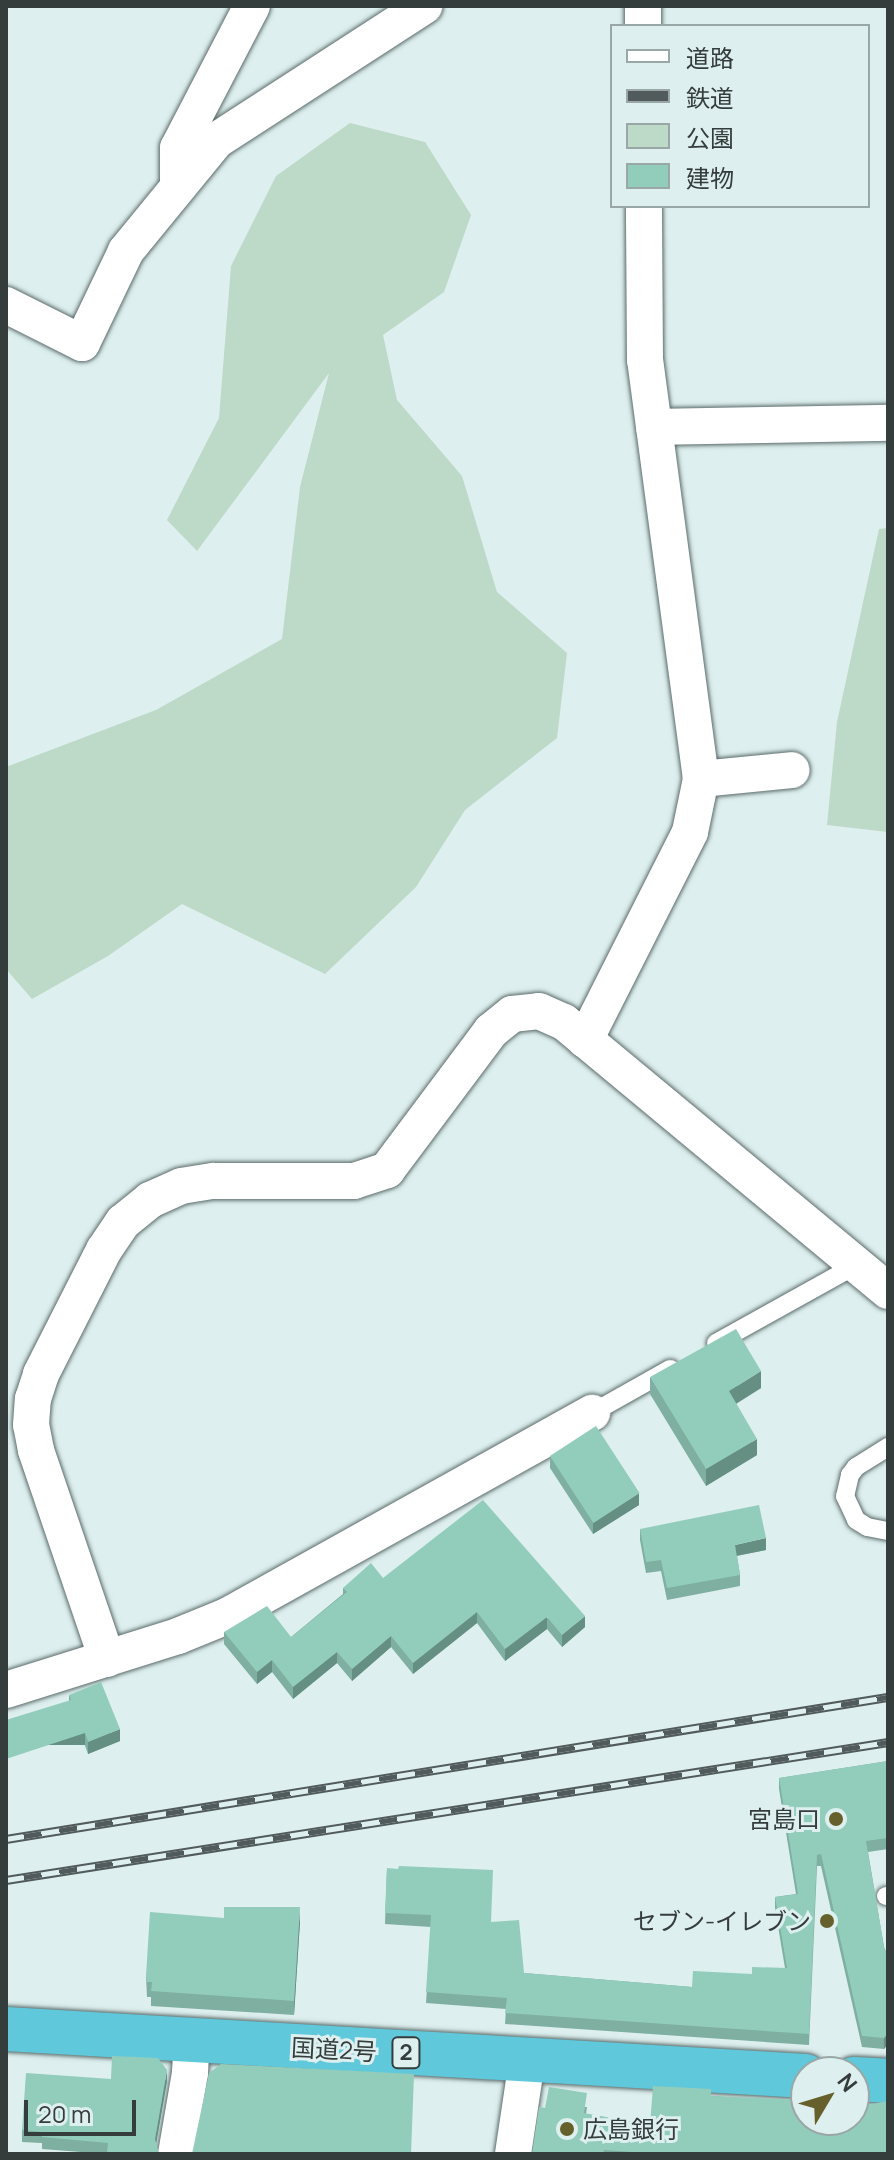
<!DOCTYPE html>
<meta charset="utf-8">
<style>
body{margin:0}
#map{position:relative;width:894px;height:2160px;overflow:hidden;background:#ddefee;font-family:Manrope,"Noto Sans JP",sans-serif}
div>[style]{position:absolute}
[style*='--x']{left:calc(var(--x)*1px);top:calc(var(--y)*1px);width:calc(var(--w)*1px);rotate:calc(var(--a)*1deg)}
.green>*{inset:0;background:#bdd9c7}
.roads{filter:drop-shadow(0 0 2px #5b6b6a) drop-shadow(0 0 2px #5b6b6a)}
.lane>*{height:18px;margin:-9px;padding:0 9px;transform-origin:9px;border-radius:9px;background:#fff}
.street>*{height:36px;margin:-18px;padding:0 18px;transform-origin:18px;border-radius:18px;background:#fff}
.highway>*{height:44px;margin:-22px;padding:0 22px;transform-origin:22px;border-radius:22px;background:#60c8db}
.rail>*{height:9px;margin-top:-4.5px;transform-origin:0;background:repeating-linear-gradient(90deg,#ddefee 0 18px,#525b5b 0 36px);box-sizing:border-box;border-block:2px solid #525b5b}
.wall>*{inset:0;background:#7eafa1}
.shaded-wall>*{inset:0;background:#668f83;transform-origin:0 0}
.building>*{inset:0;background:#92ccbb;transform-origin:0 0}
.dots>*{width:22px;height:22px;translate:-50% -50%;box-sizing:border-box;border:4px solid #ddefee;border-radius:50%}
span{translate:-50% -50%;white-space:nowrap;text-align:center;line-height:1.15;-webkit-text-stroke:6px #ddefee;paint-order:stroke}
.shield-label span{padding:2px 6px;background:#ddefee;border:2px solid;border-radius:6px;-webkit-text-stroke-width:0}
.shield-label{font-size:22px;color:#353c3c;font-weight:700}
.poi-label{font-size:24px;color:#353c3c}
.right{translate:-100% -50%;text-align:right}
.left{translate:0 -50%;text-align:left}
.street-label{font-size:24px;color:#353c3c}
.frame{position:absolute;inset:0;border:8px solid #353c3c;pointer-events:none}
.legend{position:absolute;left:610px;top:24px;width:260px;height:184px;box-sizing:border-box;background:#ddefee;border:2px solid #9aa7a7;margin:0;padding:10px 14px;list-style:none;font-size:24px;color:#353c3c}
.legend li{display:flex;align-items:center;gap:16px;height:40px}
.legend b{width:40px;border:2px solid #9aa7a7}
.north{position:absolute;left:790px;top:2056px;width:80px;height:80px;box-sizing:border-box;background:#ddefee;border:2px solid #9aa7a7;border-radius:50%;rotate:52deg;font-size:22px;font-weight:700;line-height:32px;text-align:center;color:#353c3c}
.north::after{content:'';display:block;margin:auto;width:28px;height:36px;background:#66602d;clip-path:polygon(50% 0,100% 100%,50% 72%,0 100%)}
.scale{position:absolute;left:24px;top:2100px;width:112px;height:36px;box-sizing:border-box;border:4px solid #353c3c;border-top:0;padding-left:10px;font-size:24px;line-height:28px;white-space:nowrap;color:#353c3c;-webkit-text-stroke:6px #ddefee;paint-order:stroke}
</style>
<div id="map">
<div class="green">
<div style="clip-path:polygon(350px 123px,425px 142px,471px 215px,444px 292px,383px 335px,397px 400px,462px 476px,497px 592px,567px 653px,557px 738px,465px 810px,416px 887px,325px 974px,182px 904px,108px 956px,32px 999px,6px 969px,6px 767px,156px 710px,282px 639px,300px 487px,329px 373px,197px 551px,167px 520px,219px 418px,231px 266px,276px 176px)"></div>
<div style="clip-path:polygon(888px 528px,888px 832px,827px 825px,837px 722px,879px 529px)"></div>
</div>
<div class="roads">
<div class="lane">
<div style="--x:716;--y:1343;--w:160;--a:-29.1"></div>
<div style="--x:592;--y:1413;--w:90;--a:-29.4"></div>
<div style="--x:888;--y:1447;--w:38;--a:148"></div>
<div style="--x:856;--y:1467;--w:10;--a:127"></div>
<div style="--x:850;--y:1475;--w:22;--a:103"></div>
<div style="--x:845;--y:1496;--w:26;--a:65"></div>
<div style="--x:856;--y:1520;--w:13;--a:32"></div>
<div style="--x:867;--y:1527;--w:21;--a:11"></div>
<div style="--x:886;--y:1896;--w:2;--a:0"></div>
</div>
<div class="street">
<div style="--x:643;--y:6;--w:20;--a:90"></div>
<div style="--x:178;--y:187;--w:39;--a:-90"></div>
<div style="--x:178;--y:148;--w:160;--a:-62.5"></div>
<div style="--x:6;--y:305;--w:85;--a:26.6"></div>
<div style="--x:82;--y:343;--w:102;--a:-64.4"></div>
<div style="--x:126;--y:251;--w:144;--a:-50.7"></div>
<div style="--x:217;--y:140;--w:247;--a:-32.9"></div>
<div style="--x:654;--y:427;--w:234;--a:-1"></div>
<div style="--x:701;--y:779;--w:91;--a:-5.6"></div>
<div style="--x:585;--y:1040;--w:233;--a:-63.2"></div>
<div style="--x:690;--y:832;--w:54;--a:-78.3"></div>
<div style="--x:701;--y:779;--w:423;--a:-97.6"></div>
<div style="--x:645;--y:360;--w:154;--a:-90.4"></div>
<div style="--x:107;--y:1659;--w:221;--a:-108.8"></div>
<div style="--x:36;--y:1450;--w:25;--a:-101"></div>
<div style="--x:31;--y:1425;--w:26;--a:-86"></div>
<div style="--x:33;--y:1399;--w:26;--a:-72"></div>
<div style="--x:41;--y:1374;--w:139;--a:-63.1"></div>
<div style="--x:104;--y:1250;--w:34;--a:-56"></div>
<div style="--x:123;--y:1222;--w:35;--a:-39"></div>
<div style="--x:150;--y:1200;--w:34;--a:-24"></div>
<div style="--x:181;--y:1186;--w:33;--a:-9"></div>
<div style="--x:214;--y:1181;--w:140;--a:0"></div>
<div style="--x:354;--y:1181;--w:35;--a:-18"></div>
<div style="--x:387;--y:1170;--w:174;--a:-53.2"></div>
<div style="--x:491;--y:1031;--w:27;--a:-39"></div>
<div style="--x:512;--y:1014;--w:27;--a:-6"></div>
<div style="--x:539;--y:1011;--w:27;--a:24"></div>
<div style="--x:564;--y:1022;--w:421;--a:39.7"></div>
<div style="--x:6;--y:1690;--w:180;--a:-17.4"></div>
<div style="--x:178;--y:1636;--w:53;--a:-22.2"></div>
<div style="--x:227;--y:1616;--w:418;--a:-29.1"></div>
<div style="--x:176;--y:2154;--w:82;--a:-80.2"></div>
<div style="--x:190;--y:2073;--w:33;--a:-87"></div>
<div style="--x:513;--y:2154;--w:95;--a:-81.5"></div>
</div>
<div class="highway">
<div style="--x:6;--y:2029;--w:801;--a:3.36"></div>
<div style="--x:854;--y:2079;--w:34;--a:3"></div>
</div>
</div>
<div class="rail">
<div style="--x:6;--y:1839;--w:893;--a:-9.15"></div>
<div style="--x:6;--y:1880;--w:893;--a:-8.89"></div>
</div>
<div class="wall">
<div style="clip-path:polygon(650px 1377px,761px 1388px,736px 1404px,757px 1455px,706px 1486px,650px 1394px)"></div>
<div style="clip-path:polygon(550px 1456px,639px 1505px,593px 1534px,550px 1468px)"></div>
<div style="clip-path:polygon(640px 1529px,766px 1550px,737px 1556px,740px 1575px,740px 1586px,667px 1600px,661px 1571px,646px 1573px,640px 1540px)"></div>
<div style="clip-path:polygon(383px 1578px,585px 1627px,562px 1647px,547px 1629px,505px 1661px,477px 1623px,413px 1674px,391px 1647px,352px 1681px,337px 1663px,293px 1699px,272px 1672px,257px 1684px,224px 1644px,224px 1632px,291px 1637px,343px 1594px,343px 1588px)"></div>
<div style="clip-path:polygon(69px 1695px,120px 1741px,88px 1754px,69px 1700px)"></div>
<div style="clip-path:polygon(888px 1761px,888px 1849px,868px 1852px,884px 1947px,888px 1956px,888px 2044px,884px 2049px,862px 2047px,821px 1866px,817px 1866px,809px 2045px,505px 2024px,506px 2009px,426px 2003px,431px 1927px,385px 1924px,387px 1868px,524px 1973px,692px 1987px,785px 1968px,775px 1908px,775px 1897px,796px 1894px,779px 1789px,779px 1778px)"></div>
<div style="clip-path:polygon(224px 1918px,300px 1922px,294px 2015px,151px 2006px,151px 1997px,147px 1997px,146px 1976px)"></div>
<div style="clip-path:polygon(111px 2079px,167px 2081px,156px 2144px,159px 2154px,107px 2154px,42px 2149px,42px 2143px,22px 2142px,22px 2130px)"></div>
<div style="clip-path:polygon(711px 2096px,860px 2106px,888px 2154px,532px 2154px,545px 2108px,587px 2107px,586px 2114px,650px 2125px)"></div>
</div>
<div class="shaded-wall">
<div style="clip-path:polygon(761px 1371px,761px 1388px,729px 1408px,729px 1391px)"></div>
<div style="clip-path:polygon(757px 1439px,757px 1455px,706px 1486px,706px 1469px)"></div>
<div style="clip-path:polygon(639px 1493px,639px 1505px,593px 1534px,593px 1523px)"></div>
<div style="clip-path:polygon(766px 1538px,766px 1550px,735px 1556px,735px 1545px)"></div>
<div style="clip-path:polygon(477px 1612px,477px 1623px,413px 1674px,413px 1663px)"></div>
<div style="clip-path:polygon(585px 1616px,585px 1627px,562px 1647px,562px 1635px)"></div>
<div style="clip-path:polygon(547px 1617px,547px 1629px,505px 1661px,505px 1649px)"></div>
<div style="clip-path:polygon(391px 1636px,391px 1647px,352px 1681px,352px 1669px)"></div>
<div style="clip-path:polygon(337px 1652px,337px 1663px,293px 1699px,293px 1687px)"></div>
<div style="clip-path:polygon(272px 1660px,272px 1672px,257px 1684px,257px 1672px)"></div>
<div style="clip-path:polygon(120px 1729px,120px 1741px,88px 1754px,88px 1742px)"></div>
<div style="left:85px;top:1733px;width:12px;height:83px;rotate:90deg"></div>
<div style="clip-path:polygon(300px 1907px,300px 1922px,294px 2015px,294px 2001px)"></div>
<div style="clip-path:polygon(888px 2033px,888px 2044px,884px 2049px,884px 2038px)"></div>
<div style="clip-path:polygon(167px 2070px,167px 2081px,155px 2150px,155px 2139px)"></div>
</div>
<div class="building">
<div style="clip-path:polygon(736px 1329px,761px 1371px,729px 1391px,757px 1439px,706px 1469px,650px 1377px)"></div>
<div style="left:596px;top:1426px;width:80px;height:55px;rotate:57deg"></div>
<div style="clip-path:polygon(483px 1500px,585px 1616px,562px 1635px,547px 1617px,505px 1649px,477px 1612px,413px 1663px,391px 1636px,352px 1669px,337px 1652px,293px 1687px,272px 1660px,257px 1672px,224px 1632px,267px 1606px,291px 1637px,347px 1592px,343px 1588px,371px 1563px,383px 1578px)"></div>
<div style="clip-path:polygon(759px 1505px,766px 1538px,735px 1545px,740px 1575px,667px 1588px,661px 1560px,646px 1562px,640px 1529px)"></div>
<div style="clip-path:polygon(101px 1682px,120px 1729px,88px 1742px,85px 1733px,6px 1759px,6px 1720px,71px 1700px,69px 1695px)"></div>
<div style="clip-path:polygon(888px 1761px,888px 1838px,866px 1841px,884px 1947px,888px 1956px,888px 2033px,884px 2038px,862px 2036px,821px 1854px,817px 1855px,809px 2034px,505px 2013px,507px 1998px,426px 1992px,431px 1915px,385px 1913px,387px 1868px,398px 1869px,399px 1866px,493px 1870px,491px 1922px,519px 1920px,524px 1973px,692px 1987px,693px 1971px,752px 1974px,752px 1967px,787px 1968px,775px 1897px,798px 1894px,779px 1778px)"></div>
<div style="clip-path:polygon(224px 1907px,300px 1907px,294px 2001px,151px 1991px,152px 1982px,147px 1982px,146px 1976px,150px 1912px,224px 1918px)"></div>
<div style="clip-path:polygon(112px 2056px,158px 2058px,167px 2070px,155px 2139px,159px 2154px,107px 2152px,108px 2143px,42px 2137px,42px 2132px,22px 2130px,26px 2073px,111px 2079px)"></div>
<div style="clip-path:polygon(221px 2064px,414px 2074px,411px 2154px,192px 2154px,209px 2073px)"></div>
<div style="clip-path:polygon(653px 2086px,711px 2089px,711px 2096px,802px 2100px,802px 2095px,806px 2095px,806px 2120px,854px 2120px,854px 2098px,859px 2098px,860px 2106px,888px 2101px,888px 2154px,660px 2154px,604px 2150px,603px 2154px,532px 2154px,539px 2107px,545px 2108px,549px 2087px,587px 2093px,584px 2113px,650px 2125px)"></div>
</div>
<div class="dots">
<div style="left:836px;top:1819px;background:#66602d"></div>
<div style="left:827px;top:1921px;background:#66602d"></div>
<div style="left:567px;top:2129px;background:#66602d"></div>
</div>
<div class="shield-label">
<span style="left:406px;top:2053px">2</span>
</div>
<div class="poi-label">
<span class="right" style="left:820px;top:1819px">宮島口</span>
<span class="right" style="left:811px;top:1921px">セブン-イレブン</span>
<span class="left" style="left:583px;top:2129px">広島銀行</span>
</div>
<div class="street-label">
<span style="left:334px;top:2049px;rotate:3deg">国道2号</span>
</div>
<div class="frame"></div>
<ul class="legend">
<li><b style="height:10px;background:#fff"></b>道路</li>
<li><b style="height:10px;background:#525b5b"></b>鉄道</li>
<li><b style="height:22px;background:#bdd9c7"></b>公園</li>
<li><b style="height:22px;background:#92ccbb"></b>建物</li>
</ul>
<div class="north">N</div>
<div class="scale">20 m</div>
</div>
